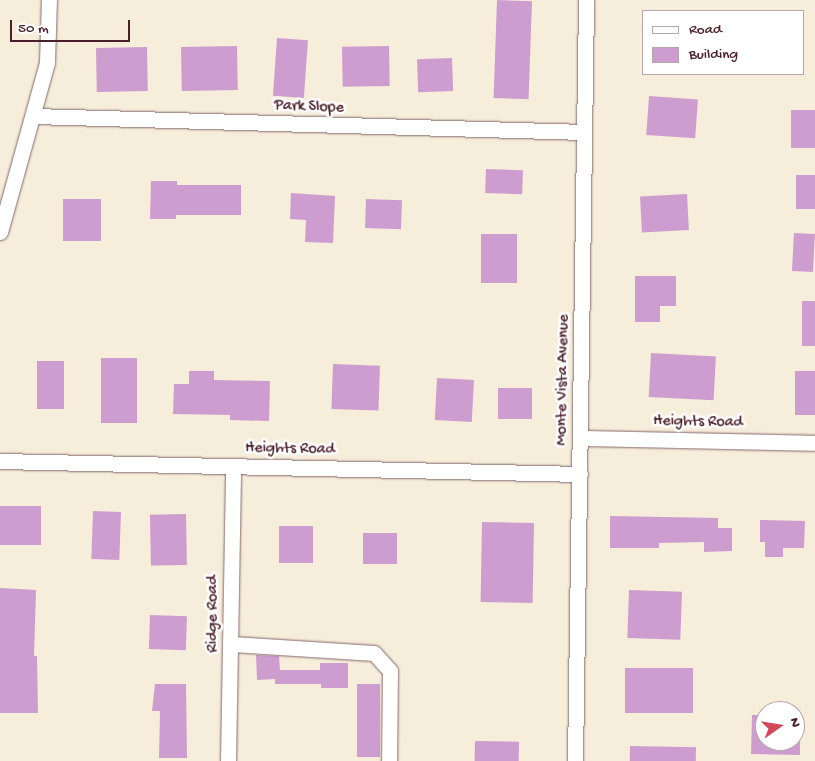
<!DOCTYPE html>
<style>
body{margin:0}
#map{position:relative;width:815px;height:761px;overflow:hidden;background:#f6eddb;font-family:"Gochi Hand",sans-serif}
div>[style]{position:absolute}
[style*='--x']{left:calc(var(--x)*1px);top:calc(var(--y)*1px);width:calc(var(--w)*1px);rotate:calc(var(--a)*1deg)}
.building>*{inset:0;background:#ce9dcf;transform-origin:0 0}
.roads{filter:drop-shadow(0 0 1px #866769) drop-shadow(0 0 1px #866769)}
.minor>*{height:15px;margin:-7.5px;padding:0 7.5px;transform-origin:7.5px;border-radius:7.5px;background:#fff}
span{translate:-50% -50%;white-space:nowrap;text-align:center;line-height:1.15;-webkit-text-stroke:5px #fff;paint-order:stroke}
.street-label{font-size:16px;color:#4a1f2b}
.legend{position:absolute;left:642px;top:10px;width:162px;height:65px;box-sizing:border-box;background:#fff;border:1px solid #b7a5aa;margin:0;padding:6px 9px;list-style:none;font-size:15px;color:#4a1f2b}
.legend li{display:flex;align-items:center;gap:10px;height:25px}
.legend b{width:25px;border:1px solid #b7a5aa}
.north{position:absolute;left:755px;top:701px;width:50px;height:50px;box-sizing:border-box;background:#fff;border:1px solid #b7a5aa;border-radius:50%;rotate:77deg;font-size:14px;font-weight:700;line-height:20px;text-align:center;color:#4a1f2b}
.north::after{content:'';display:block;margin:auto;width:18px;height:22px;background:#d1495b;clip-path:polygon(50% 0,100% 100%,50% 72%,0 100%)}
.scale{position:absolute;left:10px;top:20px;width:120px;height:22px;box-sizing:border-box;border:2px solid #4a1f2b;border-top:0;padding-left:6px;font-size:15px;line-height:18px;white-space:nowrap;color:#4a1f2b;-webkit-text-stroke:4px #fff;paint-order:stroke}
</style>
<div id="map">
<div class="building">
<div style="left:497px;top:0;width:35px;height:98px;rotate:2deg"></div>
<div style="left:277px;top:38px;width:31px;height:58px;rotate:4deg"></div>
<div style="left:237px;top:46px;width:44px;height:56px;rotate:89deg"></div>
<div style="left:389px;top:46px;width:40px;height:47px;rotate:89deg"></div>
<div style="left:147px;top:47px;width:44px;height:51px;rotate:89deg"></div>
<div style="left:452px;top:58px;width:33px;height:35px;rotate:88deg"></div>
<div style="left:649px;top:96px;width:49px;height:39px;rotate:4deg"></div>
<div style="left:791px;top:110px;width:24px;height:38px"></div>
<div style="left:486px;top:169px;width:37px;height:24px;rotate:2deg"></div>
<div style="left:815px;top:175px;width:34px;height:19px;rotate:90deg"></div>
<div style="clip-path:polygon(151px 181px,177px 181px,177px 185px,241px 185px,241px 215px,176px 215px,176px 219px,150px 219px)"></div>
<div style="clip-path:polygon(291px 193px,335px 196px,333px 243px,305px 242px,306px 220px,290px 219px)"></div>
<div style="left:687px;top:194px;width:36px;height:47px;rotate:87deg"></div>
<div style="left:63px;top:199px;width:38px;height:42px"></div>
<div style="left:366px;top:199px;width:36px;height:29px;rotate:2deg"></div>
<div style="left:794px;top:233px;width:21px;height:38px;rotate:3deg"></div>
<div style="left:481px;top:234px;width:36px;height:49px"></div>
<div style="clip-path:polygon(635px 276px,676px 276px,676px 306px,660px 306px,660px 322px,635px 322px)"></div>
<div style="left:802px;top:301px;width:13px;height:45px"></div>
<div style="left:651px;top:353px;width:65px;height:44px;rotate:3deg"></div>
<div style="left:101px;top:358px;width:36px;height:65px"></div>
<div style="left:37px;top:361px;width:27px;height:48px"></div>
<div style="left:333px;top:364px;width:47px;height:45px;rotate:2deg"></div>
<div style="clip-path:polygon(189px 371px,214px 371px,214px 380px,270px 381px,269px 421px,230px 420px,230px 415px,173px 414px,174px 384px,189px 384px)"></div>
<div style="left:795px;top:371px;width:20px;height:44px"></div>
<div style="left:437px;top:378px;width:37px;height:42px;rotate:3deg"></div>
<div style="left:532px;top:388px;width:31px;height:34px;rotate:90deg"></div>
<div style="left:0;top:506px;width:41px;height:39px"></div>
<div style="left:93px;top:511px;width:28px;height:48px;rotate:2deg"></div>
<div style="left:186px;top:514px;width:51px;height:36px;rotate:89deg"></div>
<div style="clip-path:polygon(610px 516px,718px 518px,718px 528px,732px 528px,732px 551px,704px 552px,704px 542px,659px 543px,659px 548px,610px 548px)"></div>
<div style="clip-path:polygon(760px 520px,805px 521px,804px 548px,783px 548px,783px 557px,765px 557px,765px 542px,760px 542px)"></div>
<div style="left:482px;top:522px;width:52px;height:80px;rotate:1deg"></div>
<div style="left:279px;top:526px;width:34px;height:37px"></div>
<div style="left:363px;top:533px;width:34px;height:31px"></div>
<div style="clip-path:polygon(0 588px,36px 590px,34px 656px,37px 656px,38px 713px,0 713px)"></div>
<div style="left:629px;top:590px;width:53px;height:48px;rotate:2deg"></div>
<div style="left:150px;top:615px;width:37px;height:34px;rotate:2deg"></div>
<div style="clip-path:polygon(256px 655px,279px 656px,280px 670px,320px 670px,320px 663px,348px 663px,348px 688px,321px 688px,321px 684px,275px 684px,275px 679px,257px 680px)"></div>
<div style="left:625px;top:668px;width:68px;height:45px"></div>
<div style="clip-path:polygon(155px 684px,186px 684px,187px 758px,159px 758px,160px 711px,152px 711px)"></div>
<div style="left:380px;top:684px;width:73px;height:23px;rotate:90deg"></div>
<div style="clip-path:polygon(752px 715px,765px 715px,765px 741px,800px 741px,800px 755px,751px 754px)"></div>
<div style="left:475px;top:741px;width:44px;height:20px;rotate:1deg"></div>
<div style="left:630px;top:746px;width:66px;height:15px;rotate:1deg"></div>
</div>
<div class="roads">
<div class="minor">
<div style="--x:33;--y:116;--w:551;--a:1.66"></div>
<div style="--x:0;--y:232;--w:176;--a:-74.5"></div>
<div style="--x:47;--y:62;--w:62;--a:-88.2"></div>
<div style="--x:580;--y:438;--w:235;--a:1.2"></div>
<div style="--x:0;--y:461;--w:580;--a:1.28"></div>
<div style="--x:232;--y:644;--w:142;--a:3.6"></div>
<div style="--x:374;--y:653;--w:24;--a:48"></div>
<div style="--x:390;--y:671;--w:90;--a:90.6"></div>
<div style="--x:228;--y:761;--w:295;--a:-89"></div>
<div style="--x:575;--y:761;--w:761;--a:-89.17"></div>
</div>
</div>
<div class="street-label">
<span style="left:309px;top:108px;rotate:2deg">Park Slope</span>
<span style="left:564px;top:380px;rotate:-89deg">Monte Vista Avenue</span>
<span style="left:698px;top:423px;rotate:1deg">Heights Road</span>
<span style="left:290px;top:450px;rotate:1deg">Heights Road</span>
<span style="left:214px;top:614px;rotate:-90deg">Ridge Road</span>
</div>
<ul class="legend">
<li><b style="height:6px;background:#fff"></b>Road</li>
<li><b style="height:14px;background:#ce9dcf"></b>Building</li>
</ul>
<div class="north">N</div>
<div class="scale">50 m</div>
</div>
